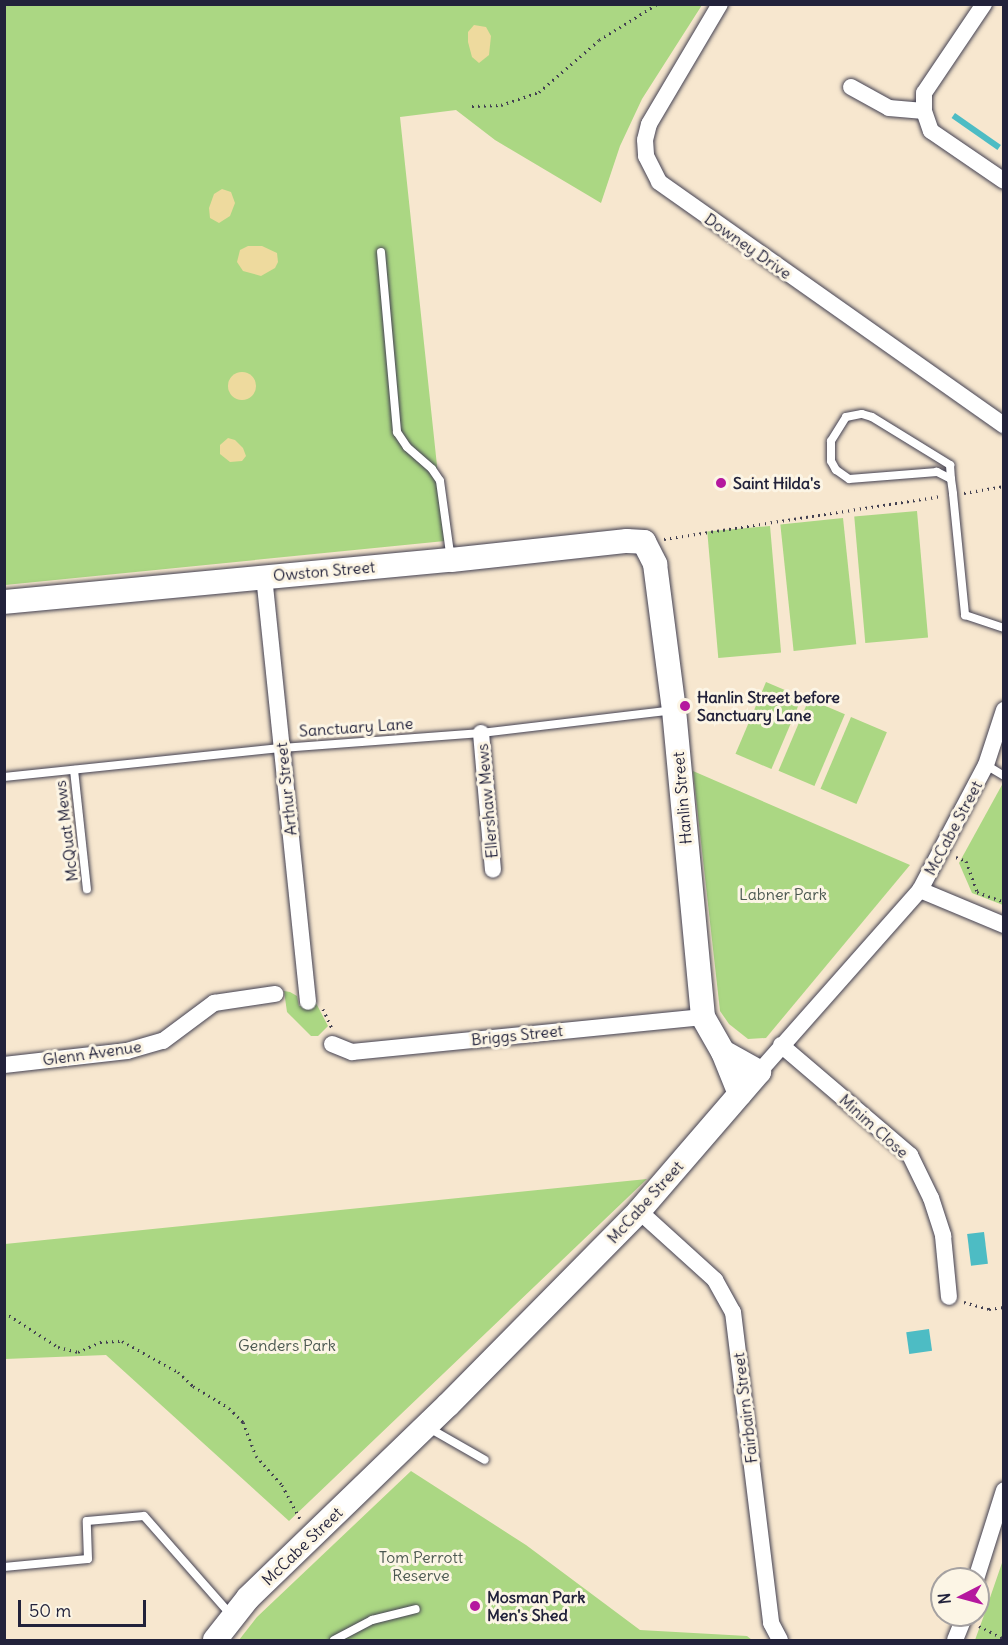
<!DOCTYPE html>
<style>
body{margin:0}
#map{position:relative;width:1008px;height:1645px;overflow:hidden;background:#f7e7cf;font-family:Delius,sans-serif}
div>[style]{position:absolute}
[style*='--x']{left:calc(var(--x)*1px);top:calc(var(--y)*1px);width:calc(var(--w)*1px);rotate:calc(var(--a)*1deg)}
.green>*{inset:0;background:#abd783;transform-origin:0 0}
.sand>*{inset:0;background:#eeda9e}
.round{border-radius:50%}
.water>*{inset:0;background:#4dbcc4;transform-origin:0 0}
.path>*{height:3px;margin-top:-1.5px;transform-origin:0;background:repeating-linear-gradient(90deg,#424051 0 1.5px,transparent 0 6px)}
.roads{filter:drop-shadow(0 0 2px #424051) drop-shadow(0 0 2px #424051)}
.lane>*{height:8px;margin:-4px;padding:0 4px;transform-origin:4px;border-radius:4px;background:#fff}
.street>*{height:16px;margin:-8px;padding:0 8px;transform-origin:8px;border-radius:8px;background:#fff}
.secondary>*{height:24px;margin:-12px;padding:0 12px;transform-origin:12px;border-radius:12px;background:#fff}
.dots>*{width:16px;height:16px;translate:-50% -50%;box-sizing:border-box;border:3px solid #fcf5e5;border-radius:50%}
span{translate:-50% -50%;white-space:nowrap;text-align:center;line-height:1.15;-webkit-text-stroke:6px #fcf5e5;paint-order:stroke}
.street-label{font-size:16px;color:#22223b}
.poi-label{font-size:16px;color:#22223b;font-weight:700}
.left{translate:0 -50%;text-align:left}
.park-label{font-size:16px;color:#4b5851}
.frame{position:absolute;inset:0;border:6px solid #22223b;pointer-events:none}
.north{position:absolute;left:930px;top:1567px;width:60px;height:60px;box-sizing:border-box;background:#fcf5e5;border:2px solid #a5a1a1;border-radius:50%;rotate:264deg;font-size:16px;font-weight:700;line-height:24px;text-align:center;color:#22223b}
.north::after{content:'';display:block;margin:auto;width:21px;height:27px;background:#b5179e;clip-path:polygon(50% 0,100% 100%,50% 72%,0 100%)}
.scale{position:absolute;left:18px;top:1600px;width:128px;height:27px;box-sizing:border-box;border:3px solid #22223b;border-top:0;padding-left:8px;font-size:18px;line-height:21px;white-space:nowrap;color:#22223b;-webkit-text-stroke:4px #fcf5e5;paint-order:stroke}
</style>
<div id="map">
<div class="green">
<div style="clip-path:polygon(5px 5px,702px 5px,642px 99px,620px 146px,601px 203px,495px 140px,456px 110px,400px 117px,445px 541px,5px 585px)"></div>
<div style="left:917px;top:511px;width:127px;height:63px;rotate:85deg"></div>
<div style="left:843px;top:518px;width:127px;height:63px;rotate:84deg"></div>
<div style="left:770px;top:526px;width:127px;height:63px;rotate:85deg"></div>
<div style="left:766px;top:682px;width:39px;height:78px;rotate:23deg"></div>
<div style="left:809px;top:699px;width:39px;height:78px;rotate:23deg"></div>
<div style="left:851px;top:717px;width:39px;height:78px;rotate:23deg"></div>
<div style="clip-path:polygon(693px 771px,910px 865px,766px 1038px,748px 1039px,729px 1024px,720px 1011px)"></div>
<div style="clip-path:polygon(1003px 783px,1003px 905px,972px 893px,959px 863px)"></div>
<div style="clip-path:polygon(284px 991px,290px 992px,297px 996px,299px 1006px,316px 1003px,328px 1026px,318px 1036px,311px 1036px,287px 1012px)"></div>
<div style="clip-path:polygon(647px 1179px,289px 1521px,106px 1355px,5px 1359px,5px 1244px)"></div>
<div style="clip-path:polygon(411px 1471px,526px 1545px,640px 1630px,747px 1636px,752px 1640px,239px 1640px,257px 1617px)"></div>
<div style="clip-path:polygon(1003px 1560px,1003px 1640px,975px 1640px,983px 1618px)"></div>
</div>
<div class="sand">
<div style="clip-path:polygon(474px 25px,486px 27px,491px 36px,489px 55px,479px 63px,472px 57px,468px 42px,468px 32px)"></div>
<div style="clip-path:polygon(222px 189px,231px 192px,235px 203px,230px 216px,219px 223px,210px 218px,209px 208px,214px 194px)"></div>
<div style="clip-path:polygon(262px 246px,277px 253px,278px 262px,275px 268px,261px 276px,243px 271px,237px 262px,240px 250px,248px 246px)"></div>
<div class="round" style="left:228px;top:372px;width:28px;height:28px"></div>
<div style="clip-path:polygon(228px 438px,235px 440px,243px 448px,246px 456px,242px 461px,230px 462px,220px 454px,220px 445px)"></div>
</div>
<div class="water">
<div style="left:955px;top:113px;width:56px;height:6px;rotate:35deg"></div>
<div style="left:984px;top:1232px;width:32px;height:17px;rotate:83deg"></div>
<div style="left:929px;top:1329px;width:22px;height:23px;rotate:82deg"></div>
</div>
<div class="path">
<div style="--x:472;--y:106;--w:29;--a:-2"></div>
<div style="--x:501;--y:105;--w:40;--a:-18.9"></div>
<div style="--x:539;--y:92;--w:79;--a:-40.9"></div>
<div style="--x:599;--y:40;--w:68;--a:-31.8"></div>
<div style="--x:964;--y:493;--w:41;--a:-9.9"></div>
<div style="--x:664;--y:539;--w:281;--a:-8.8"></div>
<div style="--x:956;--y:857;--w:11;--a:22"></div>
<div style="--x:966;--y:861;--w:33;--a:70"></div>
<div style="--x:977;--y:892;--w:29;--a:20"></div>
<div style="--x:323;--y:1009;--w:21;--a:65"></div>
<div style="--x:964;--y:1302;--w:26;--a:16"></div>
<div style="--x:989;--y:1309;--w:15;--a:-8"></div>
<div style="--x:4;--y:1312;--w:64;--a:32.9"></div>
<div style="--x:58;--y:1347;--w:21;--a:14"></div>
<div style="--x:78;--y:1352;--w:24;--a:-24"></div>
<div style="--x:100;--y:1342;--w:22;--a:-3"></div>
<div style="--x:122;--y:1341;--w:64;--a:29"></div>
<div style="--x:178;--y:1372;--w:21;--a:43"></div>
<div style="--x:193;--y:1386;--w:42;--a:31.4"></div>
<div style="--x:229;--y:1408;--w:20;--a:45"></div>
<div style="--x:243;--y:1422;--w:36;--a:69"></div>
<div style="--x:256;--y:1456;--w:39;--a:48"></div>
<div style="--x:282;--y:1485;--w:40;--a:62"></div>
<div style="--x:979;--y:1626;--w:28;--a:27"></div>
</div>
<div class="roads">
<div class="lane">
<div style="--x:381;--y:252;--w:181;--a:84.9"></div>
<div style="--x:397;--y:432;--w:18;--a:56"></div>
<div style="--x:407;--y:447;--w:33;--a:41"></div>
<div style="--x:432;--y:469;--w:14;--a:56"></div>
<div style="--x:440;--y:481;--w:80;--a:82.1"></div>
<div style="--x:951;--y:479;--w:16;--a:-153"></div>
<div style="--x:937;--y:472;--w:88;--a:175.5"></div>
<div style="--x:849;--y:479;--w:16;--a:-145"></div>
<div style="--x:836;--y:470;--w:10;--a:-119"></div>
<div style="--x:831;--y:461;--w:20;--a:-90"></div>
<div style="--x:831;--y:441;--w:28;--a:-58"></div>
<div style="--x:846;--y:417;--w:16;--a:-11"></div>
<div style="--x:862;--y:414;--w:10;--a:17"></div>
<div style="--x:872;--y:417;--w:92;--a:31.6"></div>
<div style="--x:950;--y:465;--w:14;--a:86"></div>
<div style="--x:951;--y:479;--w:15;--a:82"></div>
<div style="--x:953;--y:494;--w:122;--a:84.3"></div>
<div style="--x:965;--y:615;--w:41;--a:18.4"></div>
<div style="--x:986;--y:765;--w:21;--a:31"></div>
<div style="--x:74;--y:770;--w:120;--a:83.8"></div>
<div style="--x:4;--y:777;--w:280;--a:-6"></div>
<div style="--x:282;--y:748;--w:200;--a:-4.3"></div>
<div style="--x:481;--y:733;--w:193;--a:-6.8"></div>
<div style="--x:429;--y:1428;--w:64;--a:29.7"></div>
<div style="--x:4;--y:1567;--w:84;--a:-5.4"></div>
<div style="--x:88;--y:1559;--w:38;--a:-92"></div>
<div style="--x:87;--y:1521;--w:57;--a:-5"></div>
<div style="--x:144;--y:1516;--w:132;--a:48.7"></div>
<div style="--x:334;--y:1640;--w:43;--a:-27.8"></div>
<div style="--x:372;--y:1620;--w:45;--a:-14"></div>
</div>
<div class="street">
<div style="--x:720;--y:4;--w:139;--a:120.6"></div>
<div style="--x:649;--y:124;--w:16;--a:104"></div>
<div style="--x:645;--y:140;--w:16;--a:86"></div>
<div style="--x:646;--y:156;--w:29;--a:63"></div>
<div style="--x:659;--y:182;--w:422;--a:35.2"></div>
<div style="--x:984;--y:4;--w:107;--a:124"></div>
<div style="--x:924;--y:93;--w:18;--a:90"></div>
<div style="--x:924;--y:111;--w:21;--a:71"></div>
<div style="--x:931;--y:131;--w:88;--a:34.4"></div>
<div style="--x:851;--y:87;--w:43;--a:28.9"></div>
<div style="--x:889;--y:108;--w:35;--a:5"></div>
<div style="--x:264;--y:576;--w:428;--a:84.1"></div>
<div style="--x:481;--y:733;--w:137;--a:85"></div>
<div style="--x:920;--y:890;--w:91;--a:22.6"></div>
<div style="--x:332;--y:1044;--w:22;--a:22"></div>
<div style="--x:352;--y:1052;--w:353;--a:-5.7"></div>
<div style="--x:781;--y:1045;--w:170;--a:40.5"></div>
<div style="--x:910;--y:1155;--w:48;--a:64"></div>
<div style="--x:931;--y:1198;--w:40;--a:72"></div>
<div style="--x:943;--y:1236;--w:61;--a:84.4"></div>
<div style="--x:4;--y:1065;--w:124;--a:-6.5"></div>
<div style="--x:127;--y:1051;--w:37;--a:-16"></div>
<div style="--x:163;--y:1041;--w:64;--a:-36.7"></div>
<div style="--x:214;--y:1003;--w:62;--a:-8.4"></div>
<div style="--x:759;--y:1072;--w:243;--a:-48.5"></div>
<div style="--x:920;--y:890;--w:141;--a:-62.2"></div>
<div style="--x:986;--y:765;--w:58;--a:-71.9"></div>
<div style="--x:639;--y:1211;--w:103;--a:42.2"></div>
<div style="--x:715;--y:1280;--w:37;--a:61"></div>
<div style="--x:733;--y:1312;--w:313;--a:83"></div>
<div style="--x:771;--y:1623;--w:19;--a:62"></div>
<div style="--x:976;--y:1579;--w:93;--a:-72.5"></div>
<div style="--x:955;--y:1640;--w:27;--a:-68"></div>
</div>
<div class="secondary">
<div style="--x:4;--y:602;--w:449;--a:-5.4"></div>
<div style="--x:451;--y:560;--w:177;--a:-6.2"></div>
<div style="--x:627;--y:541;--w:17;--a:3"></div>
<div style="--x:644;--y:542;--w:25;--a:63"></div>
<div style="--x:655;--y:564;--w:147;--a:82.6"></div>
<div style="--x:674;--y:710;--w:308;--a:84.6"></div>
<div style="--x:703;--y:1017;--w:40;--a:60.3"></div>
<div style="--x:723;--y:1052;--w:45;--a:68"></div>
<div style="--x:215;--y:1640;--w:53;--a:-51.8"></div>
<div style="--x:248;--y:1598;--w:278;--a:-44"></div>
<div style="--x:448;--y:1405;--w:272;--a:-45.4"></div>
<div style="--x:639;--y:1211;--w:184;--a:-49.2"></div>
<div style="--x:759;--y:1072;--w:41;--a:-150.9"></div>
</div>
</div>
<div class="dots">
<div style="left:721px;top:483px;background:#b5179e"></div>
<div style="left:685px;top:706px;background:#b5179e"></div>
<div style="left:475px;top:1606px;background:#b5179e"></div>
</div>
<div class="street-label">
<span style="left:748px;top:246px;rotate:35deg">Downey Drive</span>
<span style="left:324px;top:571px;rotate:-5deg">Owston Street</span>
<span style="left:356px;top:727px;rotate:-4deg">Sanctuary Lane</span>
<span style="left:286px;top:789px;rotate:-96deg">Arthur Street</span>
<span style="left:682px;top:798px;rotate:-95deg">Hanlin Street</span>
<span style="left:487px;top:801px;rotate:-95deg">Ellershaw Mews</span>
<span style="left:953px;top:828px;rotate:-62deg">McCabe Street</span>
<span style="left:66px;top:831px;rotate:-97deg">McQuat Mews</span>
<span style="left:517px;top:1035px;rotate:-6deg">Briggs Street</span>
<span style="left:92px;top:1053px;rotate:-8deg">Glenn Avenue</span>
<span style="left:874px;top:1126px;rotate:42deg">Minim Close</span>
<span style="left:645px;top:1202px;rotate:-48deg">McCabe Street</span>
<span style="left:745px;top:1408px;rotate:-97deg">Fairbairn Street</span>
<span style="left:302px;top:1546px;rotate:-44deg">McCabe Street</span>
</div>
<div class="poi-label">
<span class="left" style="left:733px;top:483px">Saint Hilda's</span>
<span class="left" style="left:697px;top:706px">Hanlin Street before<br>Sanctuary Lane</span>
<span class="left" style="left:487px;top:1606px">Mosman Park<br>Men's Shed</span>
</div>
<div class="park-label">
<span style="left:783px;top:894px">Labner Park</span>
<span style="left:287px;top:1345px">Genders Park</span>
<span style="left:421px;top:1566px">Tom Perrott<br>Reserve</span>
</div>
<div class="frame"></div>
<div class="north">N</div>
<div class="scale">50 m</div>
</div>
